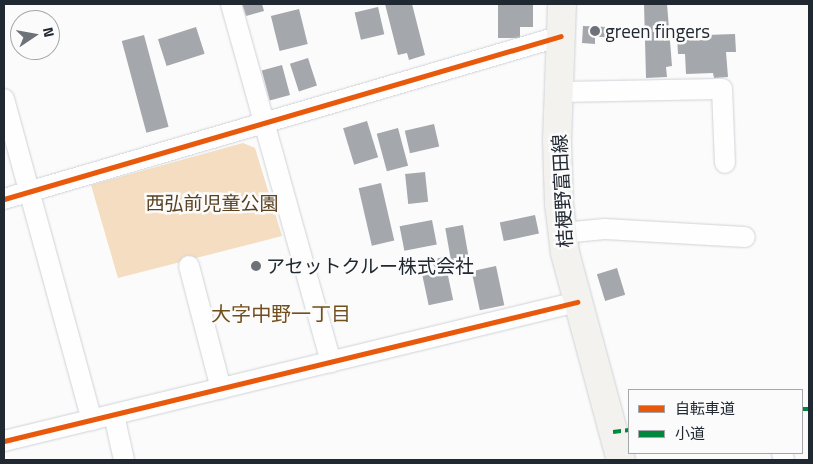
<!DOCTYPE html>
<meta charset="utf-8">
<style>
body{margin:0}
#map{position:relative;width:813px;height:464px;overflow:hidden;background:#fbfbfb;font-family:"Titillium Web","Noto Sans JP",sans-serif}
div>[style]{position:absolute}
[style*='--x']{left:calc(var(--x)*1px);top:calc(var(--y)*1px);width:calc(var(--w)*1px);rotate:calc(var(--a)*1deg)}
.green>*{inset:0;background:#f4ddc0}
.building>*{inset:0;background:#a4a7ab;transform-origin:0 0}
.roads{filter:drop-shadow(0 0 1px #cfd2d7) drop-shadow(0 0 1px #cfd2d7)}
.minor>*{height:20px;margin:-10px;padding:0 10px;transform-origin:10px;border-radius:10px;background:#fefefe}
.secondary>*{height:28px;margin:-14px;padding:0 14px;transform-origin:14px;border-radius:14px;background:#f3f2ee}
.quiet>*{height:4px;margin-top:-2px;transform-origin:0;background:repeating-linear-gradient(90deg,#00873e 0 8px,transparent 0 12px)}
.cycleway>*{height:5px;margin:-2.5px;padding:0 2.5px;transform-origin:2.5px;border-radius:2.5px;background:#e8590c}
.dots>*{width:14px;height:14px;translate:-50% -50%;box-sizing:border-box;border:2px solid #fbfbfb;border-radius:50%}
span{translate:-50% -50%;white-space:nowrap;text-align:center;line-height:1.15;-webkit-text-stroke:5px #fbfbfb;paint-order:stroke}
.poi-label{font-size:19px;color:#202831}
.left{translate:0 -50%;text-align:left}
.street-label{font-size:19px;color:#202831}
.park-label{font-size:19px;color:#594121}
.neighbourhood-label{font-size:20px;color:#714f1d}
.frame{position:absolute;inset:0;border:5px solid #202831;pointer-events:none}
.legend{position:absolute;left:628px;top:389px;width:175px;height:65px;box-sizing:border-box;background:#fbfbfb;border:1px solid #a3a7aa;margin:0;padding:6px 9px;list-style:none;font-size:15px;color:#202831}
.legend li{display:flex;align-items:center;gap:10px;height:25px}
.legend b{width:25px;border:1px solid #a3a7aa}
.north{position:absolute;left:10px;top:10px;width:50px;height:50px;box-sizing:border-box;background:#fbfbfb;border:1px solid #a3a7aa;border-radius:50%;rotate:78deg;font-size:14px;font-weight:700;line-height:20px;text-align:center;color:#202831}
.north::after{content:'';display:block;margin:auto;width:18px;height:22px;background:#6d7278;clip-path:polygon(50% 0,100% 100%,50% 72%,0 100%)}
</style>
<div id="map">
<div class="green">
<div style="clip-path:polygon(243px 143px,255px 148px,282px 236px,118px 278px,91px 185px)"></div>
</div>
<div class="building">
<div style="clip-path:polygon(242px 4px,262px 4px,264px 11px,246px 16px)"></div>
<div style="clip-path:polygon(385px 4px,412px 4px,425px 55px,409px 60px,407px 53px,398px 55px)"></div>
<div style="clip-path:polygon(498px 4px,533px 4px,533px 27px,520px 27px,520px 38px,498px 38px)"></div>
<div style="clip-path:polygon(644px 4px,667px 4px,672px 66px,666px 67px,667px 77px,646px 78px)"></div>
<div style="left:378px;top:7px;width:28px;height:24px;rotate:77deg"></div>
<div style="left:299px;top:9px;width:36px;height:29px;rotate:76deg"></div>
<div style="clip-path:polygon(583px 26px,607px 27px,607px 37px,595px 37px,595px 44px,582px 43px)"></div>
<div style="left:196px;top:27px;width:28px;height:40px;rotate:72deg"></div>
<div style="clip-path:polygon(735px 34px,736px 52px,726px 52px,728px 77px,714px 78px,713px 73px,686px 74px,685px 54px,678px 54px,677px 36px)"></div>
<div style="left:144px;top:35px;width:95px;height:23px;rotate:75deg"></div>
<div style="left:308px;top:58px;width:29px;height:19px;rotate:72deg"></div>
<div style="left:282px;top:65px;width:31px;height:21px;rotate:75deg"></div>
<div style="left:367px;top:121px;width:38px;height:25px;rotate:73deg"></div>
<div style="left:434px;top:124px;width:23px;height:30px;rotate:77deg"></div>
<div style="left:398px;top:128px;width:39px;height:22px;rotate:75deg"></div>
<div style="left:425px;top:172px;width:30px;height:20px;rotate:84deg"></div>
<div style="left:381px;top:183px;width:59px;height:23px;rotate:77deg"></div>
<div style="left:535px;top:215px;width:19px;height:36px;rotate:78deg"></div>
<div style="left:432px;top:220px;width:25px;height:33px;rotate:79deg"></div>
<div style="left:463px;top:225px;width:41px;height:18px;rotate:80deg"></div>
<div style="left:444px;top:257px;width:44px;height:25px;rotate:78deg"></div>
<div style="left:496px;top:266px;width:40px;height:25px;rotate:78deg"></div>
<div style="left:617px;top:268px;width:28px;height:21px;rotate:73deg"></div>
</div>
<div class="roads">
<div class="minor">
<div style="--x:231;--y:4;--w:372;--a:74.4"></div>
<div style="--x:559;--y:92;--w:163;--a:-1.1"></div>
<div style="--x:722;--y:89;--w:74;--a:87.7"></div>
<div style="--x:4;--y:99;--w:333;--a:74.7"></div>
<div style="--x:4;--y:199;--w:580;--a:-16.31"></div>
<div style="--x:562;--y:233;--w:43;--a:-5.3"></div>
<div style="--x:605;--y:229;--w:140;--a:3.3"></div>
<div style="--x:189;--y:266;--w:127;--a:75.4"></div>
<div style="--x:114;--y:415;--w:46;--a:77.5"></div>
<div style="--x:4;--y:441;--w:590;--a:-13.64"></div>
<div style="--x:782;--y:453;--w:7;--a:74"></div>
</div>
<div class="secondary">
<div style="--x:562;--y:4;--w:136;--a:92.1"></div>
<div style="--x:557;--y:140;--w:64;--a:88.2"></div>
<div style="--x:559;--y:204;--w:49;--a:83"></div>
<div style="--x:565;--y:253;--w:214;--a:74.9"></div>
</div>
</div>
<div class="quiet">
<div style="--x:802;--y:409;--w:7;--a:0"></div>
<div style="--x:613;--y:432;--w:16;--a:-7"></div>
</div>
<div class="cycleway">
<div style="--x:4;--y:199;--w:580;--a:-16.31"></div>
<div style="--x:4;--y:441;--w:590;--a:-13.64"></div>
</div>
<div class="dots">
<div style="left:595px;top:31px;background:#6d7278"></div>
<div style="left:256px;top:266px;background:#6d7278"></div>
</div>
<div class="poi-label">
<span class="left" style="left:605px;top:31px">green fingers</span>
<span class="left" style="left:266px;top:266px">アセットクルー株式会社</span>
</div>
<div class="street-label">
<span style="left:562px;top:191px;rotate:-93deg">桔梗野富田線</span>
</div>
<div class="park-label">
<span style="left:212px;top:203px">西弘前児童公園</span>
</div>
<div class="neighbourhood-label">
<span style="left:281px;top:313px">大字中野一丁目</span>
</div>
<div class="frame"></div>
<ul class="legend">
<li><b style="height:6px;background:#e8590c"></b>自転車道</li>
<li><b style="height:6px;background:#00873e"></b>小道</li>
</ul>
<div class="north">N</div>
</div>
